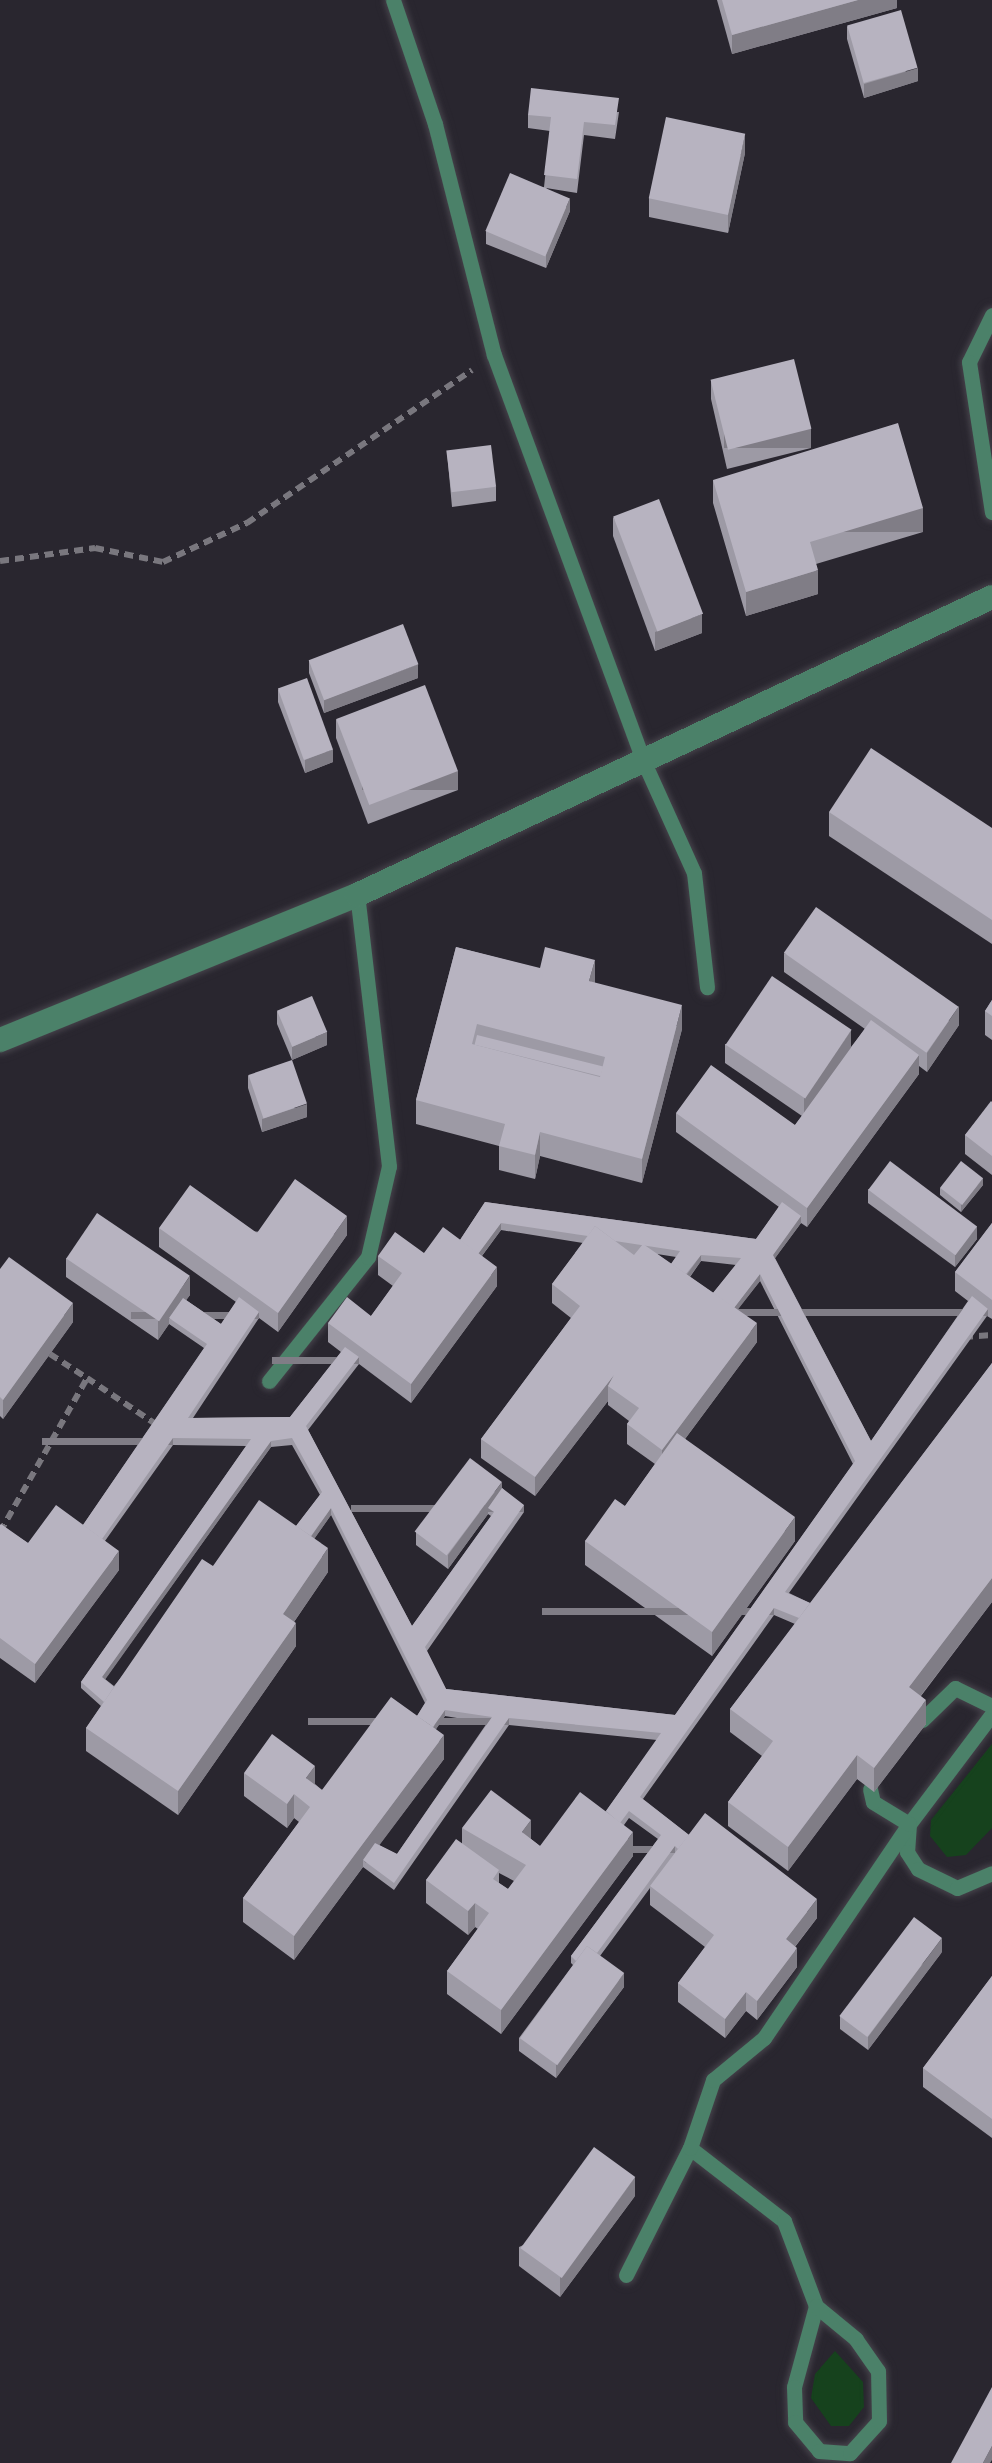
<!DOCTYPE html>
<style>
body{margin:0}
#map{position:relative;width:992px;height:2463px;overflow:hidden;background:#29262f;font-family:Roboto,sans-serif}
div>[style]{position:absolute}
[style*='--x']{left:calc(var(--x)*1px);top:calc(var(--y)*1px);width:calc(var(--w)*1px);rotate:calc(var(--a)*1deg)}
.green>*{inset:0;background:#16421d}
.path>*{height:6px;margin-top:-3px;transform-origin:0;background:repeating-linear-gradient(90deg,#79777e 0 9px,transparent 0 15px)}
.roads{filter:drop-shadow(0 0 3px #46434b) drop-shadow(0 0 3px #46434b)}
.service>*{height:15px;margin:-7.5px;padding:0 7.5px;transform-origin:7.5px;border-radius:7.5px;background:#4b8169}
.minor>*{height:24px;margin:-12px;padding:0 12px;transform-origin:12px;border-radius:12px;background:#4b8169}
.wall>*{inset:0;background:#9d9aa5}
.shaded-wall>*{inset:0;background:#807d86;transform-origin:0 0}
.building>*{inset:0;background:#b7b3c0;transform-origin:0 0}
span{translate:-50% -50%;white-space:nowrap;text-align:center;line-height:1.15;-webkit-text-stroke:12px #29262f;paint-order:stroke}
</style>
<div id="map">
<div class="green">
<div style="clip-path:polygon(992px 1744px,992px 1828px,966px 1855px,947px 1857px,930px 1836px,931px 1820px)"></div>
<div style="clip-path:polygon(835px 2351px,863px 2382px,864px 2407px,849px 2426px,831px 2426px,811px 2398px,815px 2374px)"></div>
</div>
<div class="path">
<div style="--x:0;--y:561;--w:96;--a:-7.8"></div>
<div style="--x:95;--y:548;--w:69;--a:11.6"></div>
<div style="--x:163;--y:562;--w:93;--a:-24.9"></div>
<div style="--x:247;--y:523;--w:272;--a:-34.2"></div>
<div style="--x:964;--y:1337;--w:28;--a:-4"></div>
<div style="--x:50;--y:1354;--w:44;--a:33"></div>
<div style="--x:0;--y:1532;--w:177;--a:-60.5"></div>
<div style="--x:87;--y:1378;--w:84;--a:33.9"></div>
</div>
<div class="roads">
<div class="service">
<div style="--x:393;--y:0;--w:131;--a:71.3"></div>
<div style="--x:435;--y:124;--w:238;--a:75.7"></div>
<div style="--x:494;--y:355;--w:432;--a:69.8"></div>
<div style="--x:643;--y:760;--w:124;--a:65.7"></div>
<div style="--x:694;--y:873;--w:115;--a:83.5"></div>
<div style="--x:992;--y:315;--w:52;--a:116.1"></div>
<div style="--x:969;--y:362;--w:152;--a:81.3"></div>
<div style="--x:269;--y:1381;--w:159;--a:-51.4"></div>
<div style="--x:368;--y:1257;--w:93;--a:-77"></div>
<div style="--x:389;--y:1166;--w:273;--a:-96.7"></div>
<div style="--x:992;--y:1714;--w:138;--a:127"></div>
<div style="--x:909;--y:1824;--w:28;--a:94"></div>
<div style="--x:907;--y:1852;--w:20;--a:57"></div>
<div style="--x:918;--y:1869;--w:43;--a:26"></div>
<div style="--x:957;--y:1888;--w:38;--a:-23"></div>
<div style="--x:922;--y:1720;--w:46;--a:-44.1"></div>
<div style="--x:955;--y:1688;--w:41;--a:25.9"></div>
<div style="--x:690;--y:2148;--w:119;--a:37.8"></div>
<div style="--x:784;--y:2221;--w:91;--a:69.4"></div>
<div style="--x:816;--y:2306;--w:84;--a:105.2"></div>
<div style="--x:794;--y:2387;--w:35;--a:88"></div>
<div style="--x:795;--y:2422;--w:38;--a:50"></div>
<div style="--x:819;--y:2451;--w:31;--a:4"></div>
<div style="--x:850;--y:2453;--w:43;--a:-47.8"></div>
<div style="--x:879;--y:2421;--w:50;--a:-91.1"></div>
<div style="--x:878;--y:2371;--w:39;--a:-125"></div>
<div style="--x:856;--y:2339;--w:52;--a:-140.5"></div>
<div style="--x:626;--y:2275;--w:142;--a:-63.3"></div>
<div style="--x:690;--y:2148;--w:72;--a:-71.3"></div>
<div style="--x:713;--y:2080;--w:66;--a:-39.5"></div>
<div style="--x:764;--y:2038;--w:258;--a:-55.9"></div>
<div style="--x:909;--y:1824;--w:42;--a:-148.6"></div>
<div style="--x:873;--y:1802;--w:13;--a:-103"></div>
</div>
<div class="minor">
<div style="--x:0;--y:1040;--w:385;--a:-22.1"></div>
<div style="--x:357;--y:895;--w:701;--a:-25.14"></div>
</div>
</div>
<div class="wall">
<div style="clip-path:polygon(717px 0,897px 0,897px 8px,732px 54px)"></div>
<div style="clip-path:polygon(847px 26px,918px 81px,864px 98px,847px 39px)"></div>
<div style="clip-path:polygon(619px 112px,615px 139px,584px 135px,577px 193px,546px 188px,570px 211px,546px 268px,486px 244px,486px 231px,544px 187px,550px 131px,528px 128px,528px 115px)"></div>
<div style="clip-path:polygon(745px 153px,728px 233px,649px 217px,649px 198px)"></div>
<div style="clip-path:polygon(711px 380px,811px 448px,727px 469px,711px 399px)"></div>
<div style="clip-path:polygon(447px 452px,496px 487px,496px 501px,452px 507px)"></div>
<div style="clip-path:polygon(713px 480px,923px 532px,816px 564px,818px 594px,746px 616px,713px 503px)"></div>
<div style="clip-path:polygon(613px 517px,702px 633px,655px 651px,613px 536px)"></div>
<div style="clip-path:polygon(309px 660px,418px 678px,324px 713px,309px 673px)"></div>
<div style="clip-path:polygon(278px 689px,333px 762px,305px 773px,278px 702px)"></div>
<div style="clip-path:polygon(336px 719px,458px 790px,368px 824px,336px 738px)"></div>
<div style="clip-path:polygon(829px 812px,992px 828px,992px 944px,829px 836px)"></div>
<div style="clip-path:polygon(456px 947px,595px 983px,682px 1029px,642px 1183px,540px 1156px,535px 1179px,499px 1170px,499px 1146px,416px 1124px,416px 1100px)"></div>
<div style="clip-path:polygon(evenodd,784px 953px,959px 1025px,927px 1072px,919px 1066px,919px 1074px,807px 1227px,801px 1223px,775px 1258px,871px 1441px,968px 1301px,955px 1291px,955px 1272px,992px 1223px,992px 1319px,987px 1316px,789px 1593px,810px 1603px,992px 1363px,992px 1602px,921px 1696px,926px 1724px,874px 1792px,857px 1779px,788px 1871px,728px 1826px,728px 1802px,762px 1756px,730px 1732px,730px 1709px,795px 1624px,774px 1615px,643px 1799px,689px 1835px,817px 1918px,795px 1947px,797px 1967px,757px 2020px,746px 2011px,725px 2038px,678px 2002px,678px 1983px,705px 1947px,650px 1905px,650px 1888px,600px 1956px,624px 1987px,556px 2078px,519px 2051px,519px 2038px,573px 1965px,571px 1963px,571px 1956px,658px 1839px,629px 1818px,624px 1825px,633px 1856px,501px 2034px,447px 1994px,447px 1971px,478px 1929px,475px 1927px,468px 1935px,426px 1903px,426px 1880px,462px 1844px,462px 1828px,531px 1839px,540px 1846px,606px 1811px,657px 1740px,509px 1725px,394px 1890px,363px 1867px,294px 1960px,243px 1922px,243px 1898px,299px 1822px,294px 1818px,287px 1828px,244px 1796px,244px 1773px,315px 1784px,322px 1790px,417px 1716px,425px 1703px,331px 1515px,314px 1539px,328px 1572px,294px 1622px,296px 1646px,178px 1815px,86px 1751px,86px 1728px,101px 1706px,81px 1688px,81px 1682px,246px 1446px,173px 1445px,105px 1541px,119px 1570px,35px 1683px,0 1658px,0 1525px,28px 1543px,83px 1525px,204px 1348px,169px 1324px,158px 1340px,66px 1277px,66px 1258px,190px 1295px,186px 1300px,221px 1324px,236px 1302px,159px 1247px,159px 1228px,347px 1235px,278px 1332px,259px 1318px,193px 1418px,290px 1417px,341px 1352px,328px 1342px,328px 1323px,371px 1316px,393px 1286px,378px 1275px,378px 1256px,424px 1253px,460px 1240px,485px 1202px,756px 1239px,779px 1207px,676px 1132px,676px 1113px,795px 1125px,802px 1116px,725px 1063px,725px 1044px,851px 1047px,865px 1029px,784px 972px,784px 953px,501px 1230px,583px 1243px,552px 1284px,552px 1303px,571px 1318px,481px 1439px,481px 1458px,535px 1496px,608px 1401px,608px 1405px,629px 1421px,627px 1424px,627px 1444px,655px 1464px,625px 1506px,585px 1541px,585px 1565px,712px 1656px,795px 1541px,685px 1439px,757px 1342px,737px 1310px,760px 1281px,853px 1464px,675px 1715px,446px 1689px,427px 1651px,524px 1512px,502px 1488px,416px 1532px,416px 1545px,448px 1569px,488px 1514px,491px 1516px,412px 1626px,308px 1430px,359px 1364px,411px 1403px,497px 1286px,482px 1256px,501px 1230px,784px 953px,657px 1254px,676px 1257px,671px 1264px,657px 1254px,784px 953px,701px 1261px,736px 1265px,713px 1293px,690px 1277px,701px 1261px,784px 953px,292px 1445px,320px 1495px,296px 1526px,213px 1566px,114px 1686px,105px 1679px,271px 1447px,292px 1445px,784px 953px,445px 1716px,487px 1723px,397px 1854px,379px 1845px,444px 1759px,436px 1729px,445px 1716px,784px 953px,499px 1873px,514px 1881px,508px 1889px,499px 1883px,499px 1873px)"></div>
<div style="clip-path:polygon(992px 1000px,992px 1040px,985px 1035px,985px 1011px)"></div>
<div style="clip-path:polygon(277px 1011px,327px 1045px,292px 1060px,277px 1024px)"></div>
<div style="clip-path:polygon(248px 1075px,307px 1117px,262px 1132px,248px 1088px)"></div>
<div style="clip-path:polygon(992px 1102px,992px 1175px,965px 1154px,965px 1135px)"></div>
<div style="clip-path:polygon(983px 1185px,961px 1212px,940px 1195px,940px 1188px)"></div>
<div style="clip-path:polygon(868px 1189px,977px 1239px,955px 1267px,868px 1203px)"></div>
<div style="clip-path:polygon(0 1269px,73px 1322px,3px 1419px,0 1416px)"></div>
<div style="clip-path:polygon(942px 1952px,868px 2050px,840px 2029px,840px 2016px)"></div>
<div style="clip-path:polygon(992px 1976px,992px 2138px,923px 2087px,923px 2068px)"></div>
<div style="clip-path:polygon(635px 2196px,560px 2297px,519px 2266px,519px 2247px)"></div>
</div>
<div class="shaded-wall">
<div style="clip-path:polygon(858px 0,897px 0,897px 8px,732px 54px,732px 35px)"></div>
<div style="clip-path:polygon(918px 68px,918px 81px,864px 98px,864px 84px)"></div>
<div style="clip-path:polygon(745px 134px,745px 153px,728px 233px,728px 214px)"></div>
<div style="clip-path:polygon(570px 198px,570px 211px,546px 268px,546px 255px)"></div>
<div style="left:811px;top:429px;width:19px;height:87px;rotate:90deg"></div>
<div style="left:923px;top:508px;width:24px;height:118px;rotate:90deg"></div>
<div style="clip-path:polygon(818px 570px,818px 594px,746px 616px,746px 592px)"></div>
<div style="clip-path:polygon(702px 614px,702px 633px,655px 651px,655px 632px)"></div>
<div style="clip-path:polygon(418px 664px,418px 678px,324px 713px,324px 700px)"></div>
<div style="clip-path:polygon(333px 749px,333px 762px,305px 773px,305px 760px)"></div>
<div style="left:458px;top:771px;width:19px;height:96px;rotate:90deg"></div>
<div style="clip-path:polygon(595px 960px,595px 984px,589px 981px)"></div>
<div style="clip-path:polygon(682px 1005px,682px 1029px,642px 1183px,642px 1159px)"></div>
<div style="clip-path:polygon(959px 1006px,959px 1025px,927px 1072px,927px 1053px)"></div>
<div style="clip-path:polygon(851px 1030px,851px 1049px,804px 1117px,804px 1098px)"></div>
<div style="clip-path:polygon(327px 1032px,327px 1045px,292px 1060px,292px 1047px)"></div>
<div style="clip-path:polygon(919px 1055px,919px 1074px,807px 1227px,807px 1208px)"></div>
<div style="clip-path:polygon(307px 1104px,307px 1117px,262px 1132px,262px 1119px)"></div>
<div style="clip-path:polygon(540px 1132px,540px 1156px,535px 1179px,535px 1155px)"></div>
<div style="clip-path:polygon(983px 1178px,983px 1185px,961px 1212px,961px 1205px)"></div>
<div style="clip-path:polygon(347px 1216px,347px 1235px,278px 1332px,278px 1313px)"></div>
<div style="clip-path:polygon(801px 1216px,801px 1223px,773px 1261px,773px 1255px)"></div>
<div style="clip-path:polygon(501px 1223px,501px 1230px,472px 1269px,472px 1262px)"></div>
<div style="clip-path:polygon(977px 1226px,977px 1239px,955px 1267px,955px 1254px)"></div>
<div style="clip-path:polygon(701px 1255px,701px 1261px,680px 1290px,680px 1284px)"></div>
<div style="clip-path:polygon(497px 1267px,497px 1286px,411px 1403px,411px 1384px)"></div>
<div style="clip-path:polygon(760px 1274px,760px 1281px,729px 1321px,729px 1314px)"></div>
<div style="clip-path:polygon(190px 1276px,190px 1295px,172px 1320px,169px 1318px,169px 1324px,158px 1340px,158px 1321px)"></div>
<div style="clip-path:polygon(73px 1303px,73px 1322px,3px 1419px,3px 1400px)"></div>
<div style="left:988px;top:1309px;width:7px;height:348px;rotate:90deg"></div>
<div style="left:259px;top:1312px;width:7px;height:128px;rotate:90deg"></div>
<div style="clip-path:polygon(757px 1323px,757px 1342px,662px 1470px,662px 1450px)"></div>
<div style="left:359px;top:1357px;width:7px;height:87px;rotate:90deg"></div>
<div style="clip-path:polygon(614px 1375px,608px 1386px,608px 1401px,535px 1496px,535px 1477px)"></div>
<div style="left:173px;top:1438px;width:7px;height:131px;rotate:90deg"></div>
<div style="clip-path:polygon(271px 1441px,271px 1447px,102px 1684px,102px 1677px)"></div>
<div style="clip-path:polygon(502px 1482px,502px 1495px,488px 1508px,488px 1514px,448px 1569px,448px 1555px)"></div>
<div style="left:524px;top:1505px;width:7px;height:173px;rotate:90deg"></div>
<div style="clip-path:polygon(331px 1508px,331px 1515px,303px 1555px,303px 1548px)"></div>
<div style="clip-path:polygon(795px 1517px,795px 1541px,712px 1656px,712px 1632px)"></div>
<div style="clip-path:polygon(328px 1548px,328px 1572px,283px 1638px,283px 1614px)"></div>
<div style="clip-path:polygon(119px 1551px,119px 1570px,35px 1683px,35px 1664px)"></div>
<div style="clip-path:polygon(992px 1578px,992px 1602px,909px 1711px,909px 1687px)"></div>
<div style="left:774px;top:1608px;width:7px;height:232px;rotate:90deg"></div>
<div style="clip-path:polygon(296px 1623px,296px 1646px,178px 1815px,178px 1791px)"></div>
<div style="clip-path:polygon(926px 1700px,926px 1724px,874px 1792px,874px 1768px)"></div>
<div style="clip-path:polygon(445px 1710px,445px 1716px,425px 1745px,425px 1739px)"></div>
<div style="left:509px;top:1718px;width:7px;height:201px;rotate:90deg"></div>
<div style="clip-path:polygon(444px 1735px,444px 1759px,366px 1863px,363px 1860px,363px 1867px,294px 1960px,294px 1936px)"></div>
<div style="clip-path:polygon(857px 1755px,857px 1779px,788px 1871px,788px 1847px)"></div>
<div style="clip-path:polygon(315px 1766px,315px 1790px,306px 1778px)"></div>
<div style="clip-path:polygon(294px 1794px,294px 1818px,287px 1828px,287px 1804px)"></div>
<div style="clip-path:polygon(531px 1820px,531px 1843px,522px 1832px)"></div>
<div style="clip-path:polygon(633px 1832px,633px 1856px,501px 2034px,501px 2010px)"></div>
<div style="left:675px;top:1846px;width:7px;height:138px;rotate:90deg"></div>
<div style="clip-path:polygon(817px 1899px,817px 1918px,786px 1958px,786px 1939px)"></div>
<div style="clip-path:polygon(475px 1903px,475px 1927px,468px 1935px,468px 1911px)"></div>
<div style="clip-path:polygon(942px 1938px,942px 1952px,868px 2050px,868px 2037px)"></div>
<div style="clip-path:polygon(797px 1948px,797px 1967px,757px 2020px,757px 2001px)"></div>
<div style="clip-path:polygon(624px 1973px,624px 1987px,556px 2078px,556px 2065px)"></div>
<div style="clip-path:polygon(746px 1992px,746px 2011px,725px 2038px,725px 2019px)"></div>
<div style="clip-path:polygon(635px 2177px,635px 2196px,560px 2297px,560px 2278px)"></div>
<div style="clip-path:polygon(992px 2446px,992px 2460px,990px 2463px,983px 2463px)"></div>
</div>
<div class="building">
<div style="clip-path:polygon(722px 0,858px 0,732px 35px)"></div>
<div style="left:901px;top:10px;width:60px;height:56px;rotate:74deg"></div>
<div style="clip-path:polygon(531px 88px,619px 98px,615px 125px,584px 122px,577px 179px,544px 175px,551px 117px,528px 115px)"></div>
<div style="left:666px;top:117px;width:81px;height:83px;rotate:12deg"></div>
<div style="left:510px;top:173px;width:65px;height:63px;rotate:23deg"></div>
<div style="left:794px;top:359px;width:72px;height:86px;rotate:76deg"></div>
<div style="clip-path:polygon(898px 423px,923px 508px,810px 542px,818px 570px,746px 592px,713px 480px)"></div>
<div style="left:491px;top:445px;width:42px;height:45px;rotate:83deg"></div>
<div style="left:659px;top:499px;width:123px;height:49px;rotate:69deg"></div>
<div style="left:403px;top:624px;width:43px;height:101px;rotate:69deg"></div>
<div style="left:307px;top:678px;width:76px;height:31px;rotate:70deg"></div>
<div style="left:425px;top:685px;width:92px;height:95px;rotate:69deg"></div>
<div style="clip-path:polygon(871px 748px,992px 828px,992px 920px,829px 812px)"></div>
<div style="left:816px;top:907px;width:174px;height:56px;rotate:35deg"></div>
<div style="clip-path:polygon(evenodd,456px 947px,540px 968px,545px 947px,595px 960px,589px 981px,682px 1005px,642px 1159px,540px 1132px,535px 1155px,499px 1146px,505px 1124px,416px 1100px,456px 947px,477px 1024px,605px 1057px,600px 1077px,472px 1044px,477px 1024px)"></div>
<div style="left:772px;top:976px;width:96px;height:83px;rotate:34deg"></div>
<div style="left:312px;top:996px;width:39px;height:38px;rotate:67deg"></div>
<div style="clip-path:polygon(992px 1000px,992px 1016px,985px 1011px)"></div>
<div style="clip-path:polygon(871px 1020px,919px 1055px,807px 1208px,676px 1113px,711px 1065px,795px 1125px)"></div>
<div style="left:477px;top:1035px;width:130px;height:10px;rotate:14deg"></div>
<div style="left:292px;top:1060px;width:46px;height:46px;rotate:71deg"></div>
<div style="clip-path:polygon(991px 1101px,992px 1102px,992px 1156px,965px 1135px)"></div>
<div style="left:890px;top:1161px;width:109px;height:36px;rotate:37deg"></div>
<div style="left:961px;top:1161px;width:28px;height:34px;rotate:38deg"></div>
<div style="clip-path:polygon(295px 1179px,347px 1216px,278px 1313px,159px 1228px,190px 1185px,257px 1233px)"></div>
<div style="clip-path:polygon(485px 1202px,756px 1239px,782px 1202px,801px 1216px,773px 1255px,871px 1441px,972px 1296px,988px 1309px,785px 1592px,810px 1603px,799px 1618px,774px 1608px,640px 1797px,689px 1835px,678px 1849px,675px 1846px,597px 1953px,587px 1946px,576px 1961px,571px 1956px,661px 1835px,629px 1811px,620px 1823px,606px 1811px,661px 1733px,509px 1718px,394px 1883px,363px 1860px,375px 1843px,397px 1854px,492px 1717px,445px 1710px,433px 1727px,417px 1716px,427px 1700px,331px 1508px,311px 1536px,296px 1526px,322px 1492px,292px 1438px,271px 1441px,102px 1677px,114px 1687px,104px 1702px,81px 1682px,251px 1439px,173px 1438px,102px 1539px,83px 1525px,207px 1344px,169px 1318px,183px 1298px,221px 1324px,239px 1297px,259px 1312px,188px 1418px,290px 1417px,345px 1347px,359px 1357px,306px 1426px,412px 1626px,494px 1512px,488px 1508px,502px 1488px,524px 1505px,425px 1647px,446px 1689px,675px 1715px,855px 1461px,760px 1274px,734px 1308px,713px 1293px,741px 1258px,701px 1255px,686px 1274px,671px 1264px,680px 1251px,615px 1241px,595px 1226px,588px 1236px,501px 1223px,478px 1254px,460px 1240px)"></div>
<div style="left:97px;top:1213px;width:112px;height:55px;rotate:34deg"></div>
<div style="clip-path:polygon(992px 1223px,992px 1300px,955px 1272px)"></div>
<div style="clip-path:polygon(595px 1226px,634px 1255px,643px 1244px,757px 1323px,662px 1450px,627px 1424px,639px 1408px,608px 1386px,614px 1375px,535px 1477px,481px 1439px,580px 1306px,552px 1284px)"></div>
<div style="clip-path:polygon(443px 1227px,497px 1267px,411px 1384px,328px 1323px,347px 1297px,371px 1316px,402px 1273px,378px 1256px,395px 1232px,424px 1253px)"></div>
<div style="clip-path:polygon(9px 1257px,73px 1303px,3px 1400px,0 1397px,0 1269px)"></div>
<div style="clip-path:polygon(992px 1363px,992px 1578px,909px 1687px,926px 1700px,874px 1768px,857px 1755px,788px 1847px,728px 1802px,773px 1741px,730px 1709px)"></div>
<div style="clip-path:polygon(677px 1433px,795px 1517px,712px 1632px,585px 1541px,615px 1499px,625px 1506px)"></div>
<div style="left:470px;top:1458px;width:40px;height:92px;rotate:37deg"></div>
<div style="clip-path:polygon(259px 1500px,328px 1548px,283px 1614px,296px 1623px,178px 1791px,86px 1728px,202px 1559px,213px 1566px)"></div>
<div style="clip-path:polygon(56px 1505px,119px 1551px,35px 1664px,0 1638px,0 1525px,1px 1524px,28px 1543px)"></div>
<div style="clip-path:polygon(391px 1697px,444px 1735px,294px 1936px,243px 1898px,310px 1807px,294px 1794px,287px 1804px,244px 1773px,272px 1734px,315px 1766px,306px 1778px,322px 1790px)"></div>
<div style="clip-path:polygon(491px 1790px,531px 1820px,522px 1832px,540px 1846px,580px 1792px,633px 1832px,501px 2010px,447px 1971px,489px 1913px,475px 1903px,468px 1911px,426px 1880px,456px 1839px,499px 1870px,493px 1879px,508px 1889px,526px 1865px,462px 1828px)"></div>
<div style="clip-path:polygon(705px 1813px,817px 1899px,786px 1939px,797px 1948px,757px 2001px,746px 1992px,725px 2019px,678px 1983px,714px 1935px,650px 1886px)"></div>
<div style="left:914px;top:1917px;width:35px;height:124px;rotate:37deg"></div>
<div style="left:587px;top:1946px;width:46px;height:114px;rotate:36deg"></div>
<div style="clip-path:polygon(992px 1976px,992px 2119px,923px 2068px)"></div>
<div style="left:594px;top:2147px;width:51px;height:125px;rotate:36deg"></div>
<div style="clip-path:polygon(992px 2387px,992px 2446px,983px 2463px,951px 2463px)"></div>
</div>
</div>
